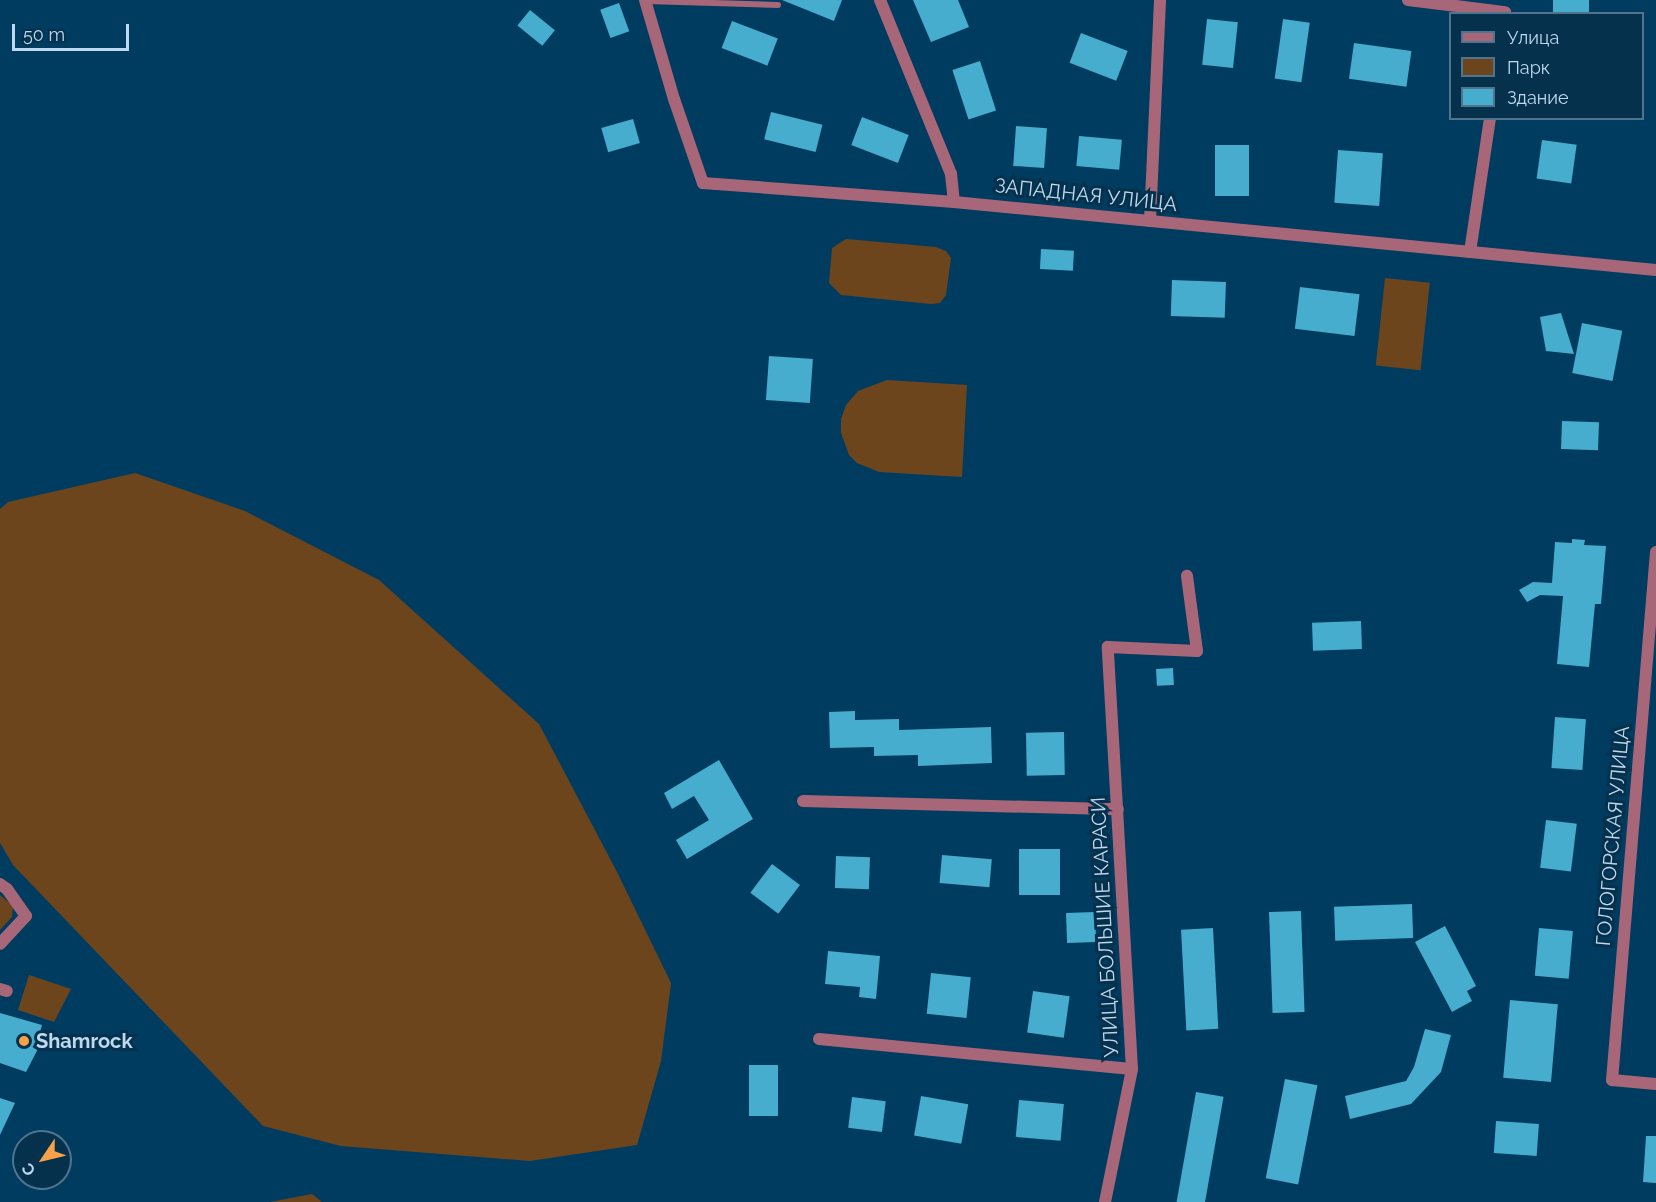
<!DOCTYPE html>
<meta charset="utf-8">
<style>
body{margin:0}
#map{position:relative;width:1656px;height:1202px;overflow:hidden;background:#003c60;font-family:Raleway,sans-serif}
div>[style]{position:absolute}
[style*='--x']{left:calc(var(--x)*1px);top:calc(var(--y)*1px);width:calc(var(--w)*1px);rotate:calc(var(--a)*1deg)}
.green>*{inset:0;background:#6d451d;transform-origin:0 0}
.building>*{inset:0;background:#46adcf;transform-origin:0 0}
.service>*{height:6px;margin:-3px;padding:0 3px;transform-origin:3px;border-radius:3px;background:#a86778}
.minor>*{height:12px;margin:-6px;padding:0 6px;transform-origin:6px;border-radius:6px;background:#a86778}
.dots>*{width:16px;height:16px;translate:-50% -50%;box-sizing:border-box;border:3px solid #06314d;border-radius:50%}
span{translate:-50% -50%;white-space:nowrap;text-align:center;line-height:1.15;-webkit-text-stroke:6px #06314d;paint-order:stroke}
.street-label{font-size:20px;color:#bed9ef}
.poi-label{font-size:20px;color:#bed9ef;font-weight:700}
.left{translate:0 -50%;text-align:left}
.legend{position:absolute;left:1449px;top:12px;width:195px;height:108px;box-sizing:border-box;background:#06314d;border:2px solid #50748e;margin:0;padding:8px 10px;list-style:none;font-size:18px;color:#bed9ef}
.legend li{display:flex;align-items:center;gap:12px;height:30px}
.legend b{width:30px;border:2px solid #50748e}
.north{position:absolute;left:12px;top:1130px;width:60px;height:60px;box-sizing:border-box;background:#06314d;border:2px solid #50748e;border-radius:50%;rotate:235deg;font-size:16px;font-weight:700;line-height:24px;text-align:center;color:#bed9ef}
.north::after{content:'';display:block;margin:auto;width:21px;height:27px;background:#f7a149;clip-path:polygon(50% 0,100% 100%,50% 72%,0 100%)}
.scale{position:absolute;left:12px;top:24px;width:117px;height:27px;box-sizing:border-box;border:3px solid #bed9ef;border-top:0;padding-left:8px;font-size:18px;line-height:21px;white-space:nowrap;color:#bed9ef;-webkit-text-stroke:4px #06314d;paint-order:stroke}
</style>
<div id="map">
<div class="green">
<div style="clip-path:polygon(846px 239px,936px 247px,946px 251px,951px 258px,946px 295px,940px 303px,931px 304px,841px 295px,829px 283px,832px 248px)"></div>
<div style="left:1385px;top:278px;width:45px;height:88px;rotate:6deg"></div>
<div style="clip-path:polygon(887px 380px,967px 385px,962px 477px,879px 472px,857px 463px,849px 455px,841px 433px,841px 419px,846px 405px,858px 391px)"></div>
<div style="clip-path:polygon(135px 473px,245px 511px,379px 580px,539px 724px,616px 870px,671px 983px,661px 1061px,637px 1145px,530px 1161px,341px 1146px,263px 1126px,13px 865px,0 843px,0 509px,8px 502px)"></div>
<div style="clip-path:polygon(0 895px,13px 906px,12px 917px,0 930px)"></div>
<div style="clip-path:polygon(29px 975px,71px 989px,54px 1022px,18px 1010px)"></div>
<div style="clip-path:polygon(312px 1194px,322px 1202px,270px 1202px)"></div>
</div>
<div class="building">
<div style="clip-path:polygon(782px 0,842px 0,834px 21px)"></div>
<div style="clip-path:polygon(913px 0,958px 0,969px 27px,931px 42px)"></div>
<div style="left:1553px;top:0;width:36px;height:14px"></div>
<div style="left:619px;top:3px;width:30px;height:20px;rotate:70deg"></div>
<div style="left:530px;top:10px;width:32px;height:20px;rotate:39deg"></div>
<div style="left:1207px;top:19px;width:31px;height:46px;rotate:6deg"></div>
<div style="left:1283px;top:19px;width:27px;height:60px;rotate:8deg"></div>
<div style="left:732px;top:21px;width:49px;height:29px;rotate:21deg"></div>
<div style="left:1081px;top:33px;width:50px;height:32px;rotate:21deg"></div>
<div style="left:1354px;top:43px;width:58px;height:36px;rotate:8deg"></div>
<div style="left:980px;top:61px;width:52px;height:29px;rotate:72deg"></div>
<div style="left:771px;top:112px;width:53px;height:28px;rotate:14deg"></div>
<div style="left:862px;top:117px;width:50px;height:30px;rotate:21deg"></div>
<div style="left:633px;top:119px;width:25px;height:33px;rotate:74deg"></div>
<div style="left:1016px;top:126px;width:31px;height:40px;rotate:4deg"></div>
<div style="left:1079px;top:136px;width:43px;height:30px;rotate:5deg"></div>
<div style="left:1542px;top:140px;width:35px;height:39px;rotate:8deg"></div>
<div style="left:1215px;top:145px;width:34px;height:51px"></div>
<div style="left:1338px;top:150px;width:45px;height:53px;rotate:4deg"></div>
<div style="left:1041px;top:249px;width:33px;height:20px;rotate:3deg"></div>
<div style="left:1172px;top:280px;width:54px;height:36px;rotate:2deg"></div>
<div style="left:1300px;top:287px;width:60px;height:42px;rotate:7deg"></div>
<div style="clip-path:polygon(1561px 313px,1574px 354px,1546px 351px,1540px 317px)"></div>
<div style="left:1582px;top:323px;width:41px;height:51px;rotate:11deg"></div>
<div style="left:769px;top:356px;width:44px;height:44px;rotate:4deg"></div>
<div style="left:1562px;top:421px;width:37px;height:28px;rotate:2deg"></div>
<div style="clip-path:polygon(1572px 539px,1585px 540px,1584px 545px,1606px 546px,1601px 604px,1595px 604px,1589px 667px,1557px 664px,1563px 596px,1540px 595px,1527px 602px,1519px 590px,1533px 582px,1552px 583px,1555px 542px,1572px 543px)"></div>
<div style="left:1361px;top:621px;width:28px;height:49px;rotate:88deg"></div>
<div style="left:1173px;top:668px;width:17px;height:17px;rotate:87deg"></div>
<div style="clip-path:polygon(855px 711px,855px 720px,899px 719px,899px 730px,991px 727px,992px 763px,918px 766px,918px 755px,874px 756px,874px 747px,830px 748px,829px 712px)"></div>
<div style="left:1555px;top:717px;width:31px;height:51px;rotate:4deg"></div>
<div style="left:1064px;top:732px;width:43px;height:38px;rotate:89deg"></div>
<div style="clip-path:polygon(719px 760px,753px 819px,687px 859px,676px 840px,709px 820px,694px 796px,672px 809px,664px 793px)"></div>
<div style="left:1546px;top:820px;width:31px;height:48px;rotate:7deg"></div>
<div style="left:1060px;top:849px;width:46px;height:41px;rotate:90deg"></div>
<div style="left:942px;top:855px;width:50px;height:28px;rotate:5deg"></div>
<div style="left:836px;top:856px;width:34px;height:32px;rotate:2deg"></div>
<div style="left:772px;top:864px;width:35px;height:36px;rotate:37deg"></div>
<div style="left:1412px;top:904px;width:34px;height:78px;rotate:88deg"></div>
<div style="left:1301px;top:911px;width:101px;height:32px;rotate:88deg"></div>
<div style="left:1095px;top:912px;width:30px;height:29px;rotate:88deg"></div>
<div style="clip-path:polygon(1445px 926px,1476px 986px,1467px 991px,1472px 1001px,1452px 1012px,1415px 942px)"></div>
<div style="left:1213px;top:928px;width:101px;height:32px;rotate:87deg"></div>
<div style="left:1539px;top:928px;width:34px;height:48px;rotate:5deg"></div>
<div style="clip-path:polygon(828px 951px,880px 956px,876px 999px,859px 997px,860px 987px,825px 984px)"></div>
<div style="left:931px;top:973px;width:40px;height:41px;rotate:6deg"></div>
<div style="left:1033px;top:991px;width:37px;height:42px;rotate:8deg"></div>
<div style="left:1510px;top:1000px;width:48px;height:78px;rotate:5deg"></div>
<div style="clip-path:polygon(0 1013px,42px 1025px,38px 1039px,42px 1041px,26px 1072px,0 1063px)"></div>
<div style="clip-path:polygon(1425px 1029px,1451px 1035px,1441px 1072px,1411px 1104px,1350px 1119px,1345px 1096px,1406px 1081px,1414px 1067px)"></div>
<div style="left:749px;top:1065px;width:29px;height:51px"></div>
<div style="left:1285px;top:1079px;width:33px;height:101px;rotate:11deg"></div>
<div style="left:1196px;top:1092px;width:28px;height:112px;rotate:10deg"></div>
<div style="left:921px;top:1096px;width:48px;height:40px;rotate:10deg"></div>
<div style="left:852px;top:1097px;width:34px;height:31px;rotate:7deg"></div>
<div style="clip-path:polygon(0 1098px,15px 1103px,0 1135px)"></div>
<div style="left:1019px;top:1100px;width:45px;height:37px;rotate:5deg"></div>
<div style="left:1496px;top:1121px;width:43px;height:32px;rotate:4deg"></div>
<div style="clip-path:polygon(1646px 1136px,1656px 1136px,1656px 1183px,1643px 1182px)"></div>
</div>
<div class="service">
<div style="--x:646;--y:1;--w:132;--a:1.7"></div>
</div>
<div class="minor">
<div style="--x:645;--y:0;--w:103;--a:73.7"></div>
<div style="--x:674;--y:99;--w:89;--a:71"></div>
<div style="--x:703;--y:183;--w:252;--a:4.3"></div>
<div style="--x:954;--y:202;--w:705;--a:5.53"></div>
<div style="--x:880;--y:0;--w:188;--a:67.8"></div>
<div style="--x:951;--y:174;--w:28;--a:84"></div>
<div style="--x:1408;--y:0;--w:98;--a:7.1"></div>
<div style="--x:1150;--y:221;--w:221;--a:-87.4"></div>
<div style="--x:1470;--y:252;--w:135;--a:-81.5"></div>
<div style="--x:1656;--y:552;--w:530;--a:94.76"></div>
<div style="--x:1612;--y:1080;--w:44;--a:5.2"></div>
<div style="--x:803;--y:801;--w:315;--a:1.5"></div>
<div style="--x:0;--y:884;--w:9;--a:36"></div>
<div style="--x:7;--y:889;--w:33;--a:55"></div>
<div style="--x:26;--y:916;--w:38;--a:133"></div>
<div style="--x:0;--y:989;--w:7;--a:16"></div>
<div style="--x:819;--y:1039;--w:314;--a:5.5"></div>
<div style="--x:1105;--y:1202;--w:136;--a:-78.5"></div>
<div style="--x:1132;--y:1069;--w:423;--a:-93.3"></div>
<div style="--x:1108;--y:647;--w:89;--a:2.6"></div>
<div style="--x:1197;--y:651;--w:76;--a:-97.6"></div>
</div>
<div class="dots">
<div style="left:24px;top:1041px;background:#f7a149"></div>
</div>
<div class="street-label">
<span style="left:1086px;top:195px;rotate:6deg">ЗАПАДНАЯ УЛИЦА</span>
<span style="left:1613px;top:836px;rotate:-85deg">ГОЛОГОРСКАЯ УЛИЦА</span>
<span style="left:1105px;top:927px;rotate:-93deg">УЛИЦА БОЛЬШИЕ КАРАСИ</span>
</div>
<div class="poi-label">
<span class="left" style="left:36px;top:1041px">Shamrock</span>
</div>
<ul class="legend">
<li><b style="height:8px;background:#a86778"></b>Улица</li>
<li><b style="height:16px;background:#6d451d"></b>Парк</li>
<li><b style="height:16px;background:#46adcf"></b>Здание</li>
</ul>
<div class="north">С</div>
<div class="scale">50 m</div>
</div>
